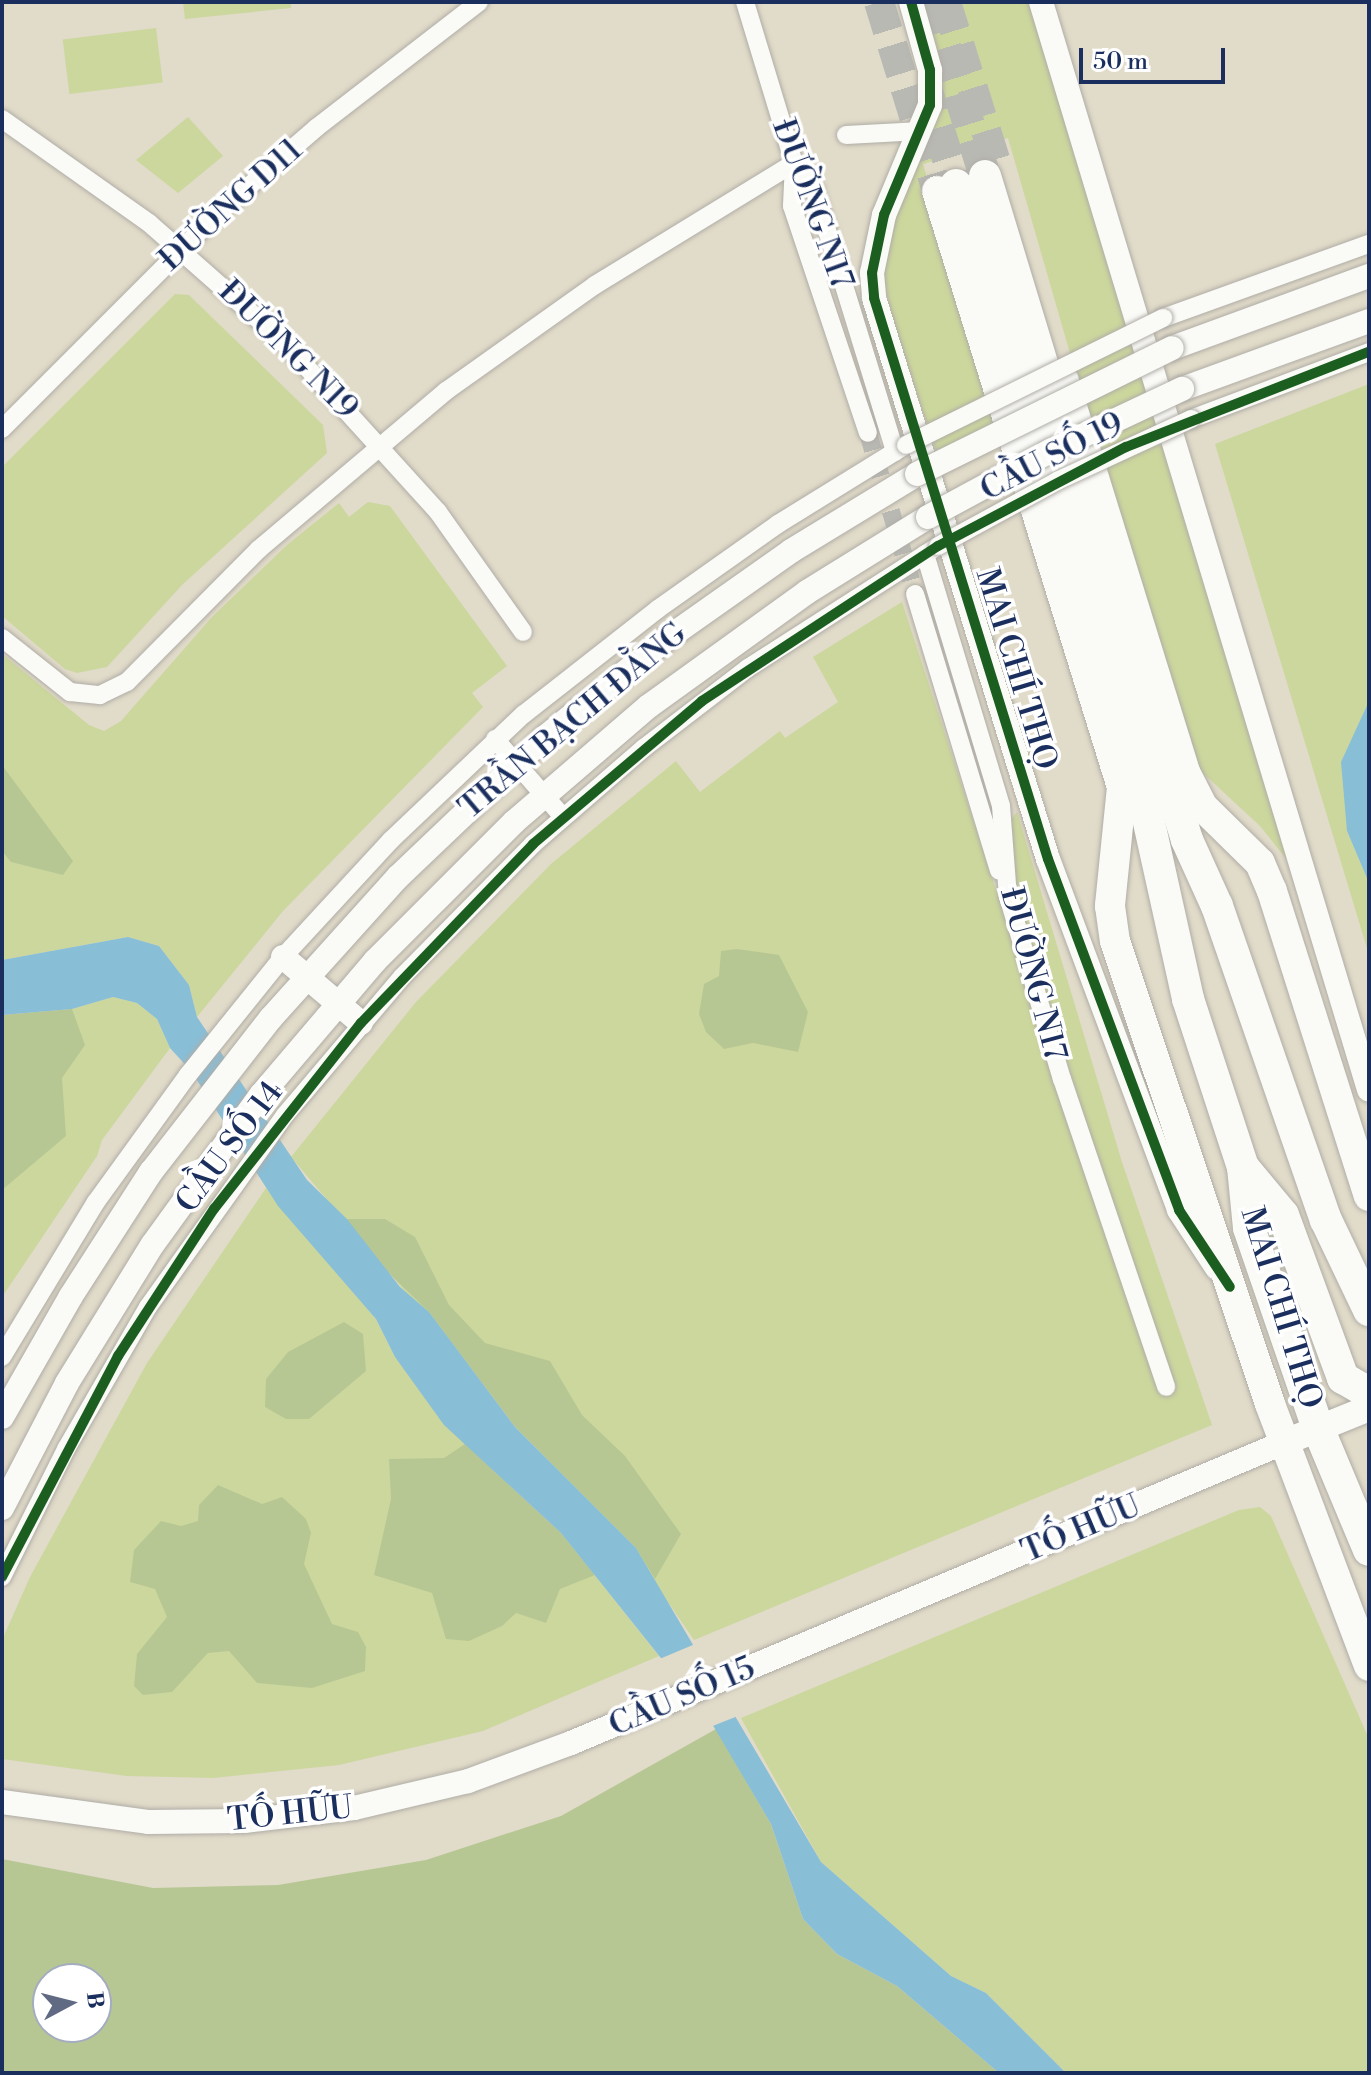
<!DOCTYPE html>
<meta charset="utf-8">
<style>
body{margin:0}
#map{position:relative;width:1371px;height:2075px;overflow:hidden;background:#e1dbc9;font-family:"Libre Bodoni",serif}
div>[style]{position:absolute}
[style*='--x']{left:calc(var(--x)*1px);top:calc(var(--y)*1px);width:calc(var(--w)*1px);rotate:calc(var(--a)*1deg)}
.green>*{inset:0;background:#ccd79d;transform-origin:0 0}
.forest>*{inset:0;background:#b7c794}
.water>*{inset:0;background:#89bed7}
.pier>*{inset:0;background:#e1dbc9}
.minor-tunnel>*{height:18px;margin-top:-9px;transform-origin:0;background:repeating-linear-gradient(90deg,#b9b9b4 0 18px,transparent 0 27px)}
.primary-tunnel>*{height:30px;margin-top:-15px;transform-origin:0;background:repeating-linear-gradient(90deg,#b9b9b4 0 30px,transparent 0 45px)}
.trunk-tunnel>*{height:32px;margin-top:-16px;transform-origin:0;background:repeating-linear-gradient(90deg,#b9b9b4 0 32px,transparent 0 48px)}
.roads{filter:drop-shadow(0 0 2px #b0ada6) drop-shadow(0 0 2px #b0ada6)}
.minor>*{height:18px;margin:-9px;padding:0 9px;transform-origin:9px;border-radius:9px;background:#fafaf7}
.tertiary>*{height:24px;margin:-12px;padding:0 12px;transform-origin:12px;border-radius:12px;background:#fafaf7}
.secondary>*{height:26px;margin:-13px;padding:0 13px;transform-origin:13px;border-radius:13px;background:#fafaf7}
.primary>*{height:30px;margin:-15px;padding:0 15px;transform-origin:15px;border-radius:15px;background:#fafaf7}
.trunk>*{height:32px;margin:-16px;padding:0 16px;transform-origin:16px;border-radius:16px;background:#fafaf7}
.bridges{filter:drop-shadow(0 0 2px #b0ada6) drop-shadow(0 0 2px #b0ada6)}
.minor-bridge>*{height:18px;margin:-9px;padding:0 9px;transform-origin:9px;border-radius:9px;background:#fafaf7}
.tertiary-bridge>*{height:24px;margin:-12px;padding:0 12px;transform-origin:12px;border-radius:12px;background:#fafaf7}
.cycleway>*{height:10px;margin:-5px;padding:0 5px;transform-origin:5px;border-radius:5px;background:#1b5e20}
span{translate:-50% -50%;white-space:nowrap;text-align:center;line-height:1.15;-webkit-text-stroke:7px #fff;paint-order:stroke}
.street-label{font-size:32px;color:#1b2f5e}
.frame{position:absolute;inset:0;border:4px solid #1b2f5e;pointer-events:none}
.north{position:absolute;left:32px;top:1963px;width:80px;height:80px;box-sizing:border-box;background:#fff;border:2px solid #a4acbf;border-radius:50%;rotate:83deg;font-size:22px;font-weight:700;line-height:32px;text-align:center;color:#1b2f5e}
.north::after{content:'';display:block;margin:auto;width:28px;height:36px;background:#606b83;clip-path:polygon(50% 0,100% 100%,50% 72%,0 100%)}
.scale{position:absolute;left:1079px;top:48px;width:146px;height:36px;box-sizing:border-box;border:4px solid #1b2f5e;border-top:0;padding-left:10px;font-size:24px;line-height:28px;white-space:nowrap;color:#1b2f5e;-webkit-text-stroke:6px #fff;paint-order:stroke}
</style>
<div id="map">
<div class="green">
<div style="clip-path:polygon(183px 2px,291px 2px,291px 8px,185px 19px)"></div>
<div style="clip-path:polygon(920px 2px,1029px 2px,1292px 866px,1260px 826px,1191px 762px,1180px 735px,1008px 138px,923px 164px,1003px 431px,937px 453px,892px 320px,884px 278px,884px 240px,917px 161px)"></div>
<div style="left:156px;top:28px;width:55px;height:94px;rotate:83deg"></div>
<div style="clip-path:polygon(188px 117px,223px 156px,178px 193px,136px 160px)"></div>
<div style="clip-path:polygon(175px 294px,189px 295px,323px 425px,327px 453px,182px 585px,107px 667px,77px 673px,65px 669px,2px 616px,2px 467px)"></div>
<div style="clip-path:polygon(1369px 384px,1369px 701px,1363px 714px,1347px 831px,1369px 883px,1369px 955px,1215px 444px)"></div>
<div style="clip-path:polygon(368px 502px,390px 506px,507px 666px,472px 693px,483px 707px,283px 911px,197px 1017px,189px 985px,159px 946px,128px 937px,2px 960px,2px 654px,89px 725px,104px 731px,121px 721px,212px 617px,287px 545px,339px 503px,349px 517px)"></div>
<div style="clip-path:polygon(902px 602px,1161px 1396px,1172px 1392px,1014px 895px,1008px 823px,1017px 812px,1122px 1162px,1212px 1425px,694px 1640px,670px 1605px,291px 1157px,416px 1002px,551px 864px,676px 761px,700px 792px,780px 731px,785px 738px,838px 702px,813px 657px)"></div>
<div style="clip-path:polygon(113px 997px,137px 1003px,157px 1019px,170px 1048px,102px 1140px,97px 1156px,2px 1297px,2px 1015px,72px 1009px)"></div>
<div style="clip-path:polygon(266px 1188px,376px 1319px,395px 1357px,519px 1497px,561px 1533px,659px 1656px,483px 1731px,339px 1765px,213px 1778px,127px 1776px,2px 1759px,2px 1640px,30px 1577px,147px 1363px)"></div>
<div style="clip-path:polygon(1260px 1507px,1271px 1516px,1369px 1739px,1369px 2073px,1066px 2073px,986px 1993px,951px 1976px,821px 1862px,741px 1718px,1239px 1510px)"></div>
</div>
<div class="forest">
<div style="clip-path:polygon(2px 765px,73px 861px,63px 875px,11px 862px,2px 851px)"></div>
<div style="clip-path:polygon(737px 949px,779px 955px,808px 1012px,798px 1052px,753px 1043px,724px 1049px,706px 1032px,699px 1014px,704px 984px,719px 976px,721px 951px)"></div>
<div style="clip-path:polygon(72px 1009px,85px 1045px,62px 1078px,66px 1136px,2px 1190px,2px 1015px)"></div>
<div style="clip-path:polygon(347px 1219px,385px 1219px,415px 1237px,449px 1305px,485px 1343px,550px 1361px,582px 1415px,625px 1456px,681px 1534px,655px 1579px,636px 1548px,515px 1427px,429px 1312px,370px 1255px)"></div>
<div style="clip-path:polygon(344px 1322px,363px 1334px,366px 1371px,309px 1419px,286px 1419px,265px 1407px,266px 1379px,288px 1352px)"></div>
<div style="clip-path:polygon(465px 1444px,561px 1533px,595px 1575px,560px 1589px,546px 1623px,516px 1613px,502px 1626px,469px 1641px,446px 1639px,432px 1593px,374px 1575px,391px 1499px,389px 1459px,444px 1458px)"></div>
<div style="clip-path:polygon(218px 1485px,262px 1504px,282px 1497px,306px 1519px,311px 1533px,304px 1564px,332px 1624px,358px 1632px,366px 1647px,365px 1671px,312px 1688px,257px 1683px,229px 1651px,208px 1653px,172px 1692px,143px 1695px,134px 1686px,137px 1654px,167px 1617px,155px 1589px,130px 1582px,134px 1550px,161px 1521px,181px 1526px,198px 1521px,199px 1505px)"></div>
<div style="clip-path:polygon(evenodd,716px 1729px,771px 1824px,803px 1919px,837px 1954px,897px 1986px,999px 2073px,2px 2073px,2px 1859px,153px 1888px,278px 1885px,426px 1860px,561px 1816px,716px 1729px,48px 1979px,96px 1979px,96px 2027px,48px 2027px,48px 1979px)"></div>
</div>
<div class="water">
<div style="clip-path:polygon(1369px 701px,1369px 883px,1347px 831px,1341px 762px)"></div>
<div style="clip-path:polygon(128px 937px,159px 946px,189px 985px,197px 1017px,307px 1180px,347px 1219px,400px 1287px,429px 1312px,515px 1427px,636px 1548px,821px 1862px,951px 1976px,986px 1993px,1066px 2073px,999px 2073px,897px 1986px,837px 1954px,803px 1919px,771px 1824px,708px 1717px,561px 1533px,444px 1425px,395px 1357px,376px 1319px,278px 1206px,191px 1071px,170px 1048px,157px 1019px,137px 1003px,113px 997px,72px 1009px,2px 1015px,2px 960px)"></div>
</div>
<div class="pier">
<div style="clip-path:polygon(700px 1642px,743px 1714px,710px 1727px,657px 1660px)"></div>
</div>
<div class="minor-tunnel">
<div style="--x:868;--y:433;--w:168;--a:73.7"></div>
</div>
<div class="primary-tunnel">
<div style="--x:879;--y:2;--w:198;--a:72.9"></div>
<div style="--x:946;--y:2;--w:178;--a:72.7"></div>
</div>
<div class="trunk-tunnel">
<div style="--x:931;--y:2;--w:182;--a:72.8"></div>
<div style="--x:924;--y:82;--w:108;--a:72.7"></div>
</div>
<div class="roads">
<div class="minor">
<div style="--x:745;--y:2;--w:168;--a:73.1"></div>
<div style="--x:794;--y:163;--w:32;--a:51"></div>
<div style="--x:814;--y:188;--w:276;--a:72.9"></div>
<div style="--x:2;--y:119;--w:180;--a:35.3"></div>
<div style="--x:149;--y:223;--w:179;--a:41.4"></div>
<div style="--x:283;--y:341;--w:231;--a:47.8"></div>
<div style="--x:438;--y:512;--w:147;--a:54.7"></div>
<div style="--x:846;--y:135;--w:75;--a:-3.1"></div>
<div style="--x:794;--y:163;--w:43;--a:92.7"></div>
<div style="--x:792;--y:206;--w:239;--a:71.5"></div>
<div style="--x:1163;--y:318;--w:219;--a:-19.8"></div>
<div style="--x:1191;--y:419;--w:190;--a:-20.6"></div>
<div style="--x:2;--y:429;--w:305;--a:-45"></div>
<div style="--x:218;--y:213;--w:130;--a:-40.9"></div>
<div style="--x:316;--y:128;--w:206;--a:-37.7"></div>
<div style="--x:925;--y:554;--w:263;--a:73.2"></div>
<div style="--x:1001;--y:806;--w:90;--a:85.6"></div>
<div style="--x:1008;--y:896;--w:191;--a:73.6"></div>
<div style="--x:1062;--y:1079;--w:325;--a:71.3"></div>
<div style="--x:915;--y:594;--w:289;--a:73.1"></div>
<div style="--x:2;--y:638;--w:87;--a:38.5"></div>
<div style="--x:70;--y:692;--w:30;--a:6"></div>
<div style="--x:100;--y:695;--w:30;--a:-26"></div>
<div style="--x:127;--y:682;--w:187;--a:-45.2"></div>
<div style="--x:259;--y:549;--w:245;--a:-40.2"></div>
<div style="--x:446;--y:391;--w:183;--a:-35.4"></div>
<div style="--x:595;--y:285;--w:233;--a:-31.5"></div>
<div style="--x:495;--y:739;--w:103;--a:48.9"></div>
<div style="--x:2;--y:1357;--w:181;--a:-58.8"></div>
<div style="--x:96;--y:1202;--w:157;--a:-54.1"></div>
<div style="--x:188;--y:1075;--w:151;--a:-51.2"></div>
<div style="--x:283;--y:957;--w:159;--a:-47.3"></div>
<div style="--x:391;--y:840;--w:183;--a:-43.5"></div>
<div style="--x:524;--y:714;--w:170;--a:-38.1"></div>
<div style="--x:658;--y:609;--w:147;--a:-35.3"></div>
<div style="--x:778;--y:524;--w:150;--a:-31.7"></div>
<div style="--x:2;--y:1577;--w:143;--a:-63.4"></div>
<div style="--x:66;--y:1449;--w:164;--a:-60"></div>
<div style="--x:148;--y:1307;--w:236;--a:-54.5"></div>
<div style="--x:285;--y:1115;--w:182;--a:-49.7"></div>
<div style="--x:403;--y:976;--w:185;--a:-45.4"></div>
<div style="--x:533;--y:844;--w:147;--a:-40.9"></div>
<div style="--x:644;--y:748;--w:131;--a:-37.6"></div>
<div style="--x:748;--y:668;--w:226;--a:-32.7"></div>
</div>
<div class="tertiary">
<div style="--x:911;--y:2;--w:71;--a:74.4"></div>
<div style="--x:930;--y:70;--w:35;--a:90"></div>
<div style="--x:930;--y:105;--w:119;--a:112.7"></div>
<div style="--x:884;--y:215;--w:59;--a:101.7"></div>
<div style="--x:872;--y:273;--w:25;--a:85"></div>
<div style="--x:874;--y:298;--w:587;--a:72.77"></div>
<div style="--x:1048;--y:859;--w:375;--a:69.5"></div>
<div style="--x:1179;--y:1210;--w:69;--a:56.8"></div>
<div style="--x:1041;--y:2;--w:1136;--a:73.22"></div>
<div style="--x:1172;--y:348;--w:210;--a:-20.1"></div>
<div style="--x:1182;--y:389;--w:199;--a:-20"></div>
<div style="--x:283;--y:957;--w:102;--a:40.2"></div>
<div style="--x:2;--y:1417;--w:139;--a:-60.3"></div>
<div style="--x:71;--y:1296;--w:148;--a:-57.2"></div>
<div style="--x:151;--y:1172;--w:195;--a:-52.1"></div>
<div style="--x:271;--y:1018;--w:190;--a:-48"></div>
<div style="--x:398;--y:877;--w:202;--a:-43.6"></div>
<div style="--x:544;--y:738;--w:156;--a:-39"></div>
<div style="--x:665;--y:640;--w:154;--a:-35.2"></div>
<div style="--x:791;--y:551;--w:148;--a:-31.4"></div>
<div style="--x:2;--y:1508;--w:141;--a:-62.5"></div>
<div style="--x:67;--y:1383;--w:163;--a:-58.3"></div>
<div style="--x:153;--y:1244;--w:184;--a:-54.1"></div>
<div style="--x:261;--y:1095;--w:176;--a:-49.6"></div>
<div style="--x:375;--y:961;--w:197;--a:-45"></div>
<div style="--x:514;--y:822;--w:178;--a:-40.7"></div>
<div style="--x:649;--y:706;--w:195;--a:-35.8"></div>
<div style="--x:807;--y:592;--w:142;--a:-31.8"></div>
<div style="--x:2;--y:1802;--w:147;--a:7.8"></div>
<div style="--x:148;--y:1822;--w:96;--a:-0.6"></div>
<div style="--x:244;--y:1821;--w:111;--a:-6.7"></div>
<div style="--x:354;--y:1808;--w:117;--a:-13.3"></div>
<div style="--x:468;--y:1781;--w:110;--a:-20.3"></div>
<div style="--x:571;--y:1743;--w:773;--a:-22.85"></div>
</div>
<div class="secondary">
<div style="--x:1283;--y:1443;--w:93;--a:-22.1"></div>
</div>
<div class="primary">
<div style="--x:937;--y:191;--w:624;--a:72.76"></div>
<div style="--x:1122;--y:787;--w:120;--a:95.8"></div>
<div style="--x:1110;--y:906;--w:35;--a:82"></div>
<div style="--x:1115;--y:941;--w:488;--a:71.5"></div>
<div style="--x:1270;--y:1404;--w:280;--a:69.3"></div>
<div style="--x:1064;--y:381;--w:409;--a:72.8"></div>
<div style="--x:1185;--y:772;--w:38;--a:63"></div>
<div style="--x:1202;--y:806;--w:81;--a:44.5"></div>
<div style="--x:1260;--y:863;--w:30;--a:67"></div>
<div style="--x:1272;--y:891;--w:320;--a:72.4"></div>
</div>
<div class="trunk">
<div style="--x:985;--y:176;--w:694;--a:73.08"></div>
<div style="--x:1187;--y:840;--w:72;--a:65.6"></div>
<div style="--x:1217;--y:906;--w:332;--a:70.9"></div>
<div style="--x:1326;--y:1220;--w:100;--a:64.5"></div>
<div style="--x:956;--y:185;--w:625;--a:72.87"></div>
<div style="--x:1140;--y:782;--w:222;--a:77.5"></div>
<div style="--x:1188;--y:999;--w:177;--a:71.9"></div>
<div style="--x:1243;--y:1167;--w:61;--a:84.4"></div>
<div style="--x:1249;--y:1228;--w:212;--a:71"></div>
<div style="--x:1318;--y:1428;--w:132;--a:67.3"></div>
<div style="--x:1243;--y:1167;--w:62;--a:50.2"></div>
<div style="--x:1283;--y:1215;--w:174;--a:69.8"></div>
<div style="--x:1343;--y:1378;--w:30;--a:30"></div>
</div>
</div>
<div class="bridges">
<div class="minor-bridge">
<div style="--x:906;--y:445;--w:287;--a:-26.3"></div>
<div style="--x:938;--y:546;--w:136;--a:-28.6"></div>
<div style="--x:1057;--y:481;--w:148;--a:-24.8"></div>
</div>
<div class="tertiary-bridge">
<div style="--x:917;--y:474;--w:284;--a:-26.3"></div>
<div style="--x:928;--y:517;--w:139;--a:-28.4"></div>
<div style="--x:1050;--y:451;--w:146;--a:-25.2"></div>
</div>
</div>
<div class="cycleway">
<div style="--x:911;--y:2;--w:71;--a:74.4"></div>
<div style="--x:930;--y:70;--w:35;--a:90"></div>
<div style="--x:930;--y:105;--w:119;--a:112.7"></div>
<div style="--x:884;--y:215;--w:59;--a:101.7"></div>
<div style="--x:872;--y:273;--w:25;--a:85"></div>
<div style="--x:874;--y:298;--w:587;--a:72.77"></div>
<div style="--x:1048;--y:859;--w:375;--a:69.5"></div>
<div style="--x:1179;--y:1210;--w:92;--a:56.5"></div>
<div style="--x:2;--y:1577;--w:250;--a:-62.3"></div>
<div style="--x:118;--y:1356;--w:176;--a:-56.9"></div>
<div style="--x:214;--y:1209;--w:237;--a:-51.7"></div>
<div style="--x:361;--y:1023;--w:248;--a:-46.1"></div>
<div style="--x:533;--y:844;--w:221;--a:-40.2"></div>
<div style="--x:702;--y:701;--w:282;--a:-33.3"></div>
<div style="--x:938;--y:546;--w:212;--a:-27.8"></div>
<div style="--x:1126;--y:447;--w:261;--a:-21.4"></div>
</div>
<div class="street-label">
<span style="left:812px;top:204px;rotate:70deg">ĐƯỜNG N17</span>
<span style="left:231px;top:205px;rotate:-42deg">ĐƯỜNG D11</span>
<span style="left:288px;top:350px;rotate:45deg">ĐƯỜNG N19</span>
<span style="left:1052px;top:457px;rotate:-27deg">CẦU SỐ 19</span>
<span style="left:1016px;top:669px;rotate:73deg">MAI CHÍ THỌ</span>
<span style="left:573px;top:721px;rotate:-40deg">TRẦN BẠCH ĐẰNG</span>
<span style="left:1033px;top:974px;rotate:75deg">ĐƯỜNG N17</span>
<span style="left:230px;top:1147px;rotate:-53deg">CẦU SỐ 14</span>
<span style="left:1281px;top:1308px;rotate:73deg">MAI CHÍ THỌ</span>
<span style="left:1081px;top:1529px;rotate:-23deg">TỐ HỮU</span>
<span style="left:682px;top:1697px;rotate:-23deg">CẦU SỐ 15</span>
<span style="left:290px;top:1814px;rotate:-6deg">TỐ HỮU</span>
</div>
<div class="frame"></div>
<div class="north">B</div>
<div class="scale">50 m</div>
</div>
